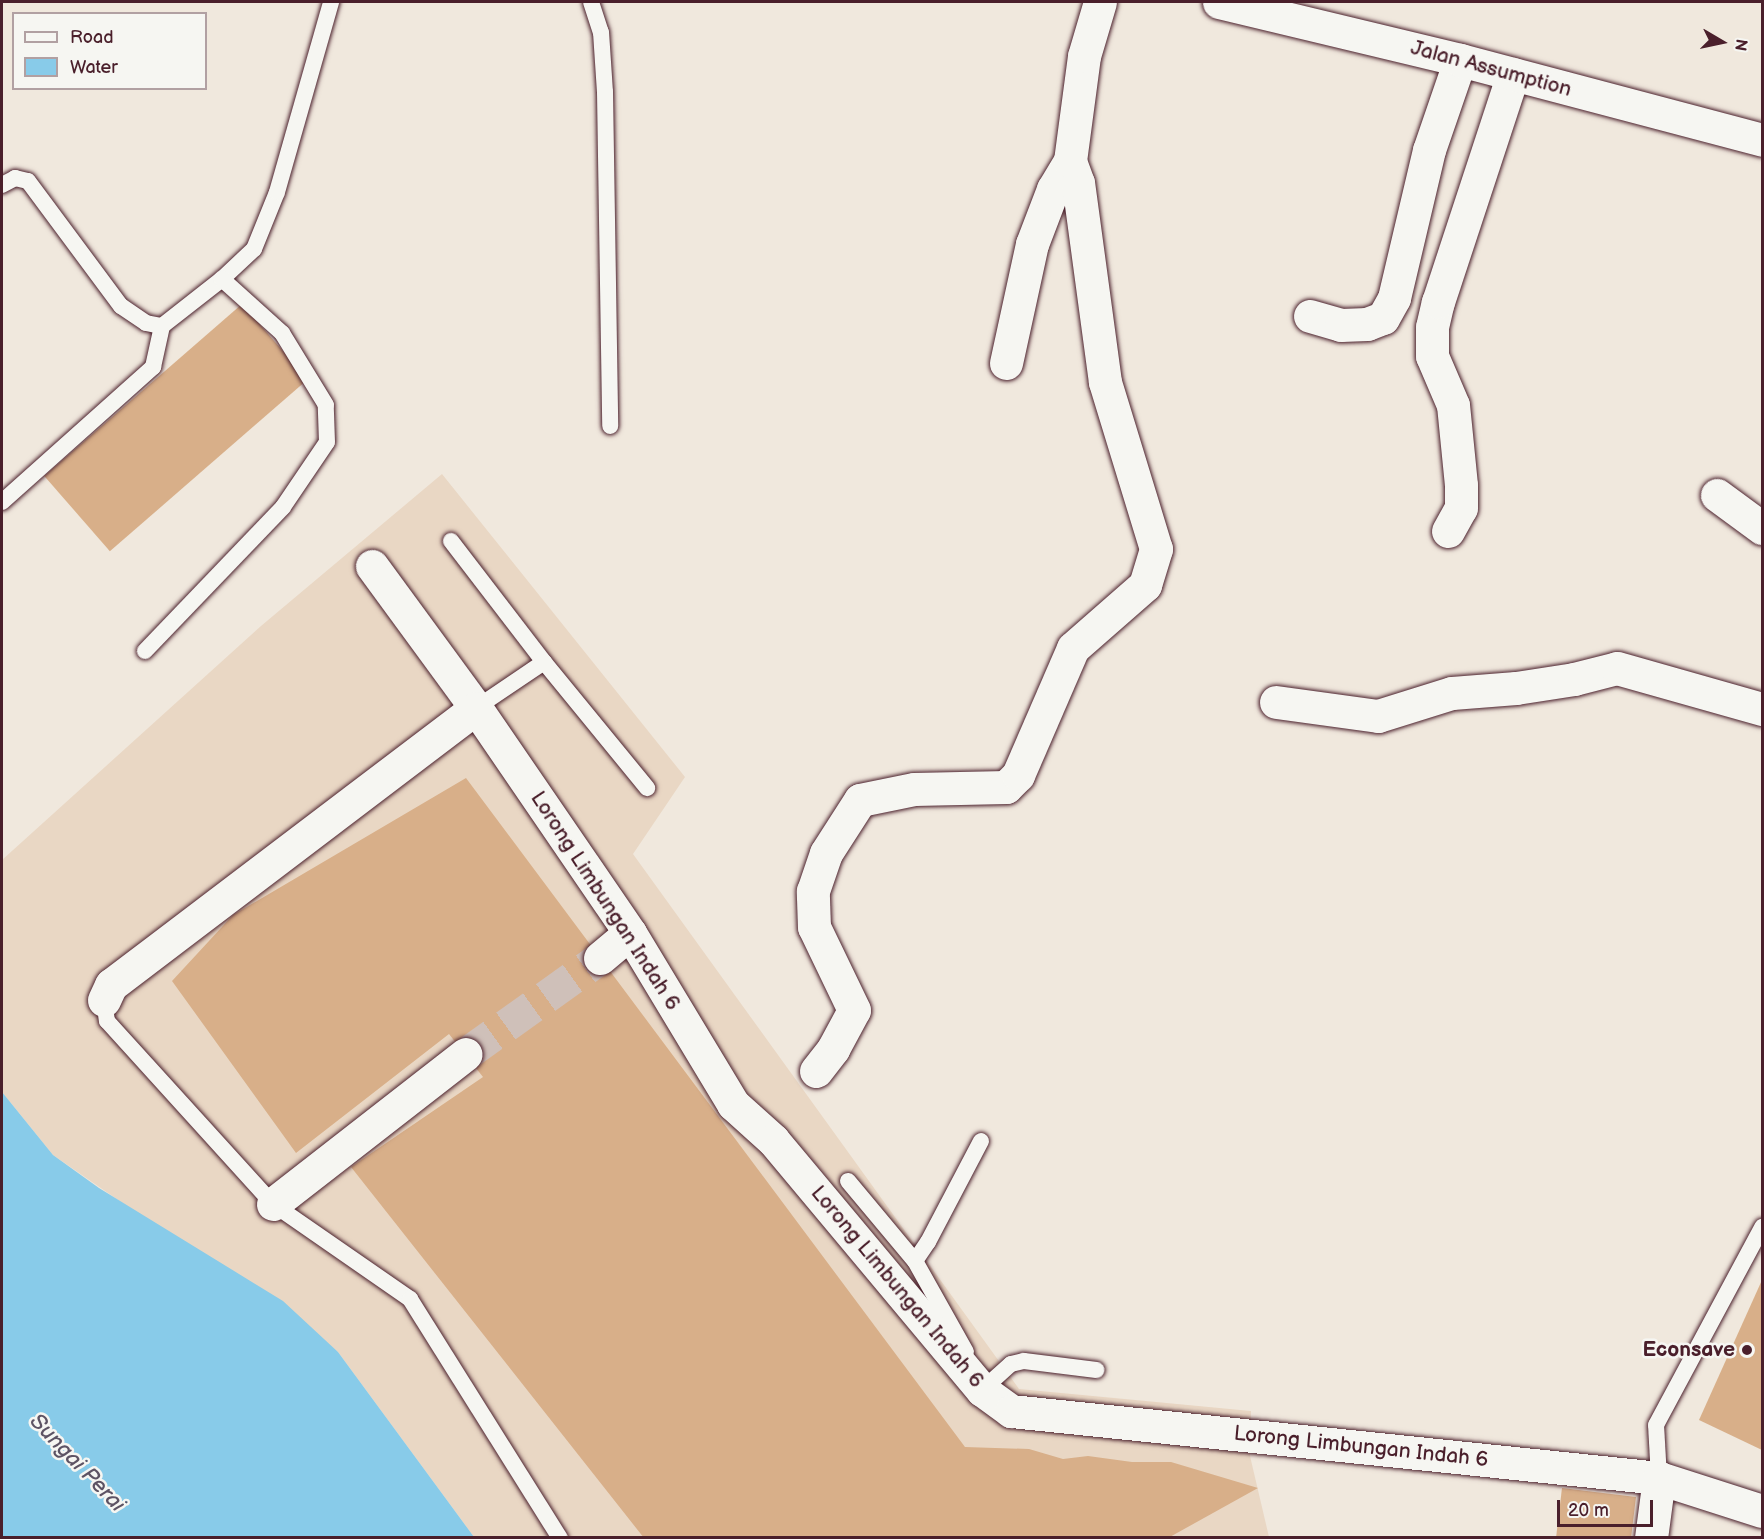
<!DOCTYPE html>
<style>
body{margin:0}
#map{position:relative;width:1764px;height:1539px;overflow:hidden;background:#f0e8dd;font-family:"Balsamiq Sans",sans-serif}
div>[style]{position:absolute}
[style*='--x']{left:calc(var(--x)*1px);top:calc(var(--y)*1px);width:calc(var(--w)*1px);rotate:calc(var(--a)*1deg)}
.built>*{inset:0;background:#e9d7c4}
.water>*{inset:0;background:#88cbe9}
.building>*{inset:0;background:#d8af89;transform-origin:0 0}
.minor-tunnel>*{height:33px;margin-top:-16.5px;transform-origin:0;background:repeating-linear-gradient(90deg,#cfc0b9 0 33px,transparent 0 49px)}
.roads{filter:drop-shadow(0 0 2px #4a1f2b) drop-shadow(0 0 2px #4a1f2b)}
.service>*{height:16px;margin:-8px;padding:0 8px;transform-origin:8px;border-radius:8px;background:#f6f6f2}
.minor>*{height:33px;margin:-16.5px;padding:0 16.5px;transform-origin:16.5px;border-radius:16.5px;background:#f6f6f2}
.tertiary>*{height:33px;margin:-16.5px;padding:0 16.5px;transform-origin:16.5px;border-radius:16.5px;background:#f6f6f2}
.dots>*{width:16px;height:16px;translate:-50% -50%;box-sizing:border-box;border:3px solid #f6f6f2;border-radius:50%}
span{translate:-50% -50%;white-space:nowrap;text-align:center;line-height:1.15;-webkit-text-stroke:5px #f6f6f2;paint-order:stroke}
.street-label{font-size:21px;color:#4a1f2b}
.poi-label{font-size:21px;color:#4a1f2b;font-weight:700}
.right{translate:-100% -50%;text-align:right}
.water-label{font-size:22px;color:#5d5364;font-style:italic}
.frame{position:absolute;inset:0;border:3px solid #4a1f2b;pointer-events:none}
.legend{position:absolute;left:12px;top:12px;width:195px;height:78px;box-sizing:border-box;background:#f6f6f2;border:2px solid #b1a0a2;margin:0;padding:8px 10px;list-style:none;font-size:18px;color:#4a1f2b}
.legend li{display:flex;align-items:center;gap:12px;height:30px}
.legend b{width:30px;border:2px solid #b1a0a2}
.north{position:absolute;left:1692px;top:12px;width:60px;height:60px;-webkit-text-stroke:4px #f6f6f2;paint-order:stroke;rotate:99deg;font-size:16px;font-weight:700;line-height:24px;text-align:center;color:#4a1f2b}
.north::after{content:'';display:block;margin:auto;width:21px;height:27px;background:#4a1f2b;clip-path:polygon(50% 0,100% 100%,50% 72%,0 100%)}
.scale{position:absolute;left:1557px;top:1500px;width:96px;height:27px;box-sizing:border-box;border:3px solid #4a1f2b;border-top:0;padding-left:8px;font-size:18px;line-height:21px;white-space:nowrap;color:#4a1f2b;-webkit-text-stroke:4px #f6f6f2;paint-order:stroke}
</style>
<div id="map">
<div class="built">
<div style="clip-path:polygon(442px 474px,685px 777px,633px 854px,1019px 1389px,1251px 1411px,1250px 1456px,1269px 1537px,474px 1537px,338px 1352px,53px 1155px,2px 1092px,2px 860px,261px 626px)"></div>
</div>
<div class="water">
<div style="clip-path:polygon(2px 1092px,53px 1155px,99px 1188px,283px 1301px,338px 1352px,474px 1537px,2px 1537px)"></div>
</div>
<div class="building">
<div style="left:242px;top:304px;width:100px;height:262px;rotate:49deg"></div>
<div style="clip-path:polygon(466px 778px,965px 1447px,1029px 1449px,1063px 1459px,1088px 1456px,1132px 1462px,1171px 1462px,1258px 1488px,1168px 1538px,644px 1538px,351px 1167px,483px 1077px,449px 1034px,296px 1153px,172px 981px,233px 915px)"></div>
<div style="clip-path:polygon(1762px 1280px,1762px 1450px,1699px 1420px)"></div>
<div style="clip-path:polygon(1562px 1488px,1636px 1497px,1631px 1538px,1556px 1538px)"></div>
</div>
<div class="minor-tunnel">
<div style="--x:466;--y:1054;--w:165;--a:-35.6"></div>
</div>
<div class="roads">
<div class="service">
<div style="--x:591;--y:2;--w:32;--a:72"></div>
<div style="--x:601;--y:32;--w:60;--a:86.2"></div>
<div style="--x:605;--y:92;--w:334;--a:89.1"></div>
<div style="--x:2;--y:185;--w:15;--a:-28"></div>
<div style="--x:15;--y:178;--w:13;--a:13"></div>
<div style="--x:28;--y:181;--w:156;--a:53.4"></div>
<div style="--x:121;--y:306;--w:30;--a:34"></div>
<div style="--x:146;--y:323;--w:16;--a:11"></div>
<div style="--x:162;--y:326;--w:76;--a:-38.1"></div>
<div style="--x:222;--y:279;--w:44;--a:-43.2"></div>
<div style="--x:254;--y:249;--w:61;--a:-68"></div>
<div style="--x:277;--y:192;--w:198;--a:-74.1"></div>
<div style="--x:2;--y:502;--w:203;--a:-41.8"></div>
<div style="--x:153;--y:367;--w:42;--a:-77.6"></div>
<div style="--x:451;--y:541;--w:153;--a:52.5"></div>
<div style="--x:544;--y:662;--w:163;--a:50.7"></div>
<div style="--x:145;--y:651;--w:199;--a:-46.2"></div>
<div style="--x:283;--y:507;--w:78;--a:-55.9"></div>
<div style="--x:327;--y:442;--w:37;--a:-92"></div>
<div style="--x:326;--y:405;--w:84;--a:-121.4"></div>
<div style="--x:282;--y:333;--w:81;--a:-138"></div>
<div style="--x:476;--y:708;--w:82;--a:-34.1"></div>
<div style="--x:104;--y:1000;--w:21;--a:82"></div>
<div style="--x:107;--y:1021;--w:247;--a:47.8"></div>
<div style="--x:273;--y:1204;--w:167;--a:34.7"></div>
<div style="--x:410;--y:1299;--w:282;--a:57.9"></div>
<div style="--x:848;--y:1181;--w:104;--a:50.1"></div>
<div style="--x:915;--y:1261;--w:104;--a:60.7"></div>
<div style="--x:915;--y:1261;--w:23;--a:-56"></div>
<div style="--x:928;--y:1242;--w:114;--a:-62.3"></div>
<div style="--x:981;--y:1387;--w:3;--a:72"></div>
<div style="--x:982;--y:1390;--w:39;--a:-42"></div>
<div style="--x:1011;--y:1364;--w:13;--a:-13"></div>
<div style="--x:1024;--y:1361;--w:73;--a:7.1"></div>
<div style="--x:1659;--y:1478;--w:53;--a:-93.2"></div>
<div style="--x:1656;--y:1425;--w:225;--a:-61.8"></div>
</div>
<div class="minor">
<div style="--x:1310;--y:316;--w:32;--a:16"></div>
<div style="--x:1341;--y:325;--w:26;--a:-2"></div>
<div style="--x:1367;--y:324;--w:17;--a:-21"></div>
<div style="--x:1383;--y:318;--w:23;--a:-61"></div>
<div style="--x:1394;--y:298;--w:152;--a:-76.7"></div>
<div style="--x:1429;--y:150;--w:95;--a:-71"></div>
<div style="--x:1006;--y:363;--w:122;--a:-77.7"></div>
<div style="--x:1032;--y:244;--w:59;--a:-69.1"></div>
<div style="--x:1053;--y:189;--w:33;--a:-59"></div>
<div style="--x:1717;--y:495;--w:56;--a:36.3"></div>
<div style="--x:1448;--y:531;--w:26;--a:-61"></div>
<div style="--x:1461;--y:508;--w:23;--a:-90"></div>
<div style="--x:1461;--y:485;--w:80;--a:-95.7"></div>
<div style="--x:1453;--y:405;--w:53;--a:-113.2"></div>
<div style="--x:1432;--y:356;--w:29;--a:-90"></div>
<div style="--x:1432;--y:327;--w:26;--a:-77"></div>
<div style="--x:1438;--y:302;--w:240;--a:-71.8"></div>
<div style="--x:372;--y:566;--w:176;--a:53.8"></div>
<div style="--x:476;--y:708;--w:273;--a:55.6"></div>
<div style="--x:630;--y:933;--w:200;--a:58.9"></div>
<div style="--x:733;--y:1104;--w:54;--a:42"></div>
<div style="--x:773;--y:1140;--w:326;--a:50.1"></div>
<div style="--x:982;--y:1390;--w:36;--a:36"></div>
<div style="--x:1011;--y:1411;--w:651;--a:5.9"></div>
<div style="--x:1659;--y:1478;--w:108;--a:17.8"></div>
<div style="--x:1276;--y:702;--w:103;--a:7.8"></div>
<div style="--x:1378;--y:716;--w:77;--a:-17.3"></div>
<div style="--x:1452;--y:693;--w:64;--a:-4.5"></div>
<div style="--x:1516;--y:688;--w:59;--a:-8.8"></div>
<div style="--x:1574;--y:679;--w:44;--a:-14.3"></div>
<div style="--x:1617;--y:668;--w:151;--a:15.8"></div>
<div style="--x:600;--y:958;--w:39;--a:-40"></div>
<div style="--x:104;--y:1000;--w:17;--a:-65"></div>
<div style="--x:111;--y:985;--w:458;--a:-37.2"></div>
<div style="--x:816;--y:1071;--w:28;--a:-52"></div>
<div style="--x:833;--y:1049;--w:44;--a:-61.7"></div>
<div style="--x:854;--y:1010;--w:92;--a:-115.7"></div>
<div style="--x:814;--y:927;--w:36;--a:-92"></div>
<div style="--x:813;--y:891;--w:40;--a:-71.1"></div>
<div style="--x:826;--y:853;--w:63;--a:-57.3"></div>
<div style="--x:860;--y:800;--w:55;--a:-11.5"></div>
<div style="--x:914;--y:789;--w:92;--a:-1.2"></div>
<div style="--x:1006;--y:787;--w:17;--a:-45"></div>
<div style="--x:1018;--y:775;--w:138;--a:-66.6"></div>
<div style="--x:1073;--y:648;--w:96;--a:-41.2"></div>
<div style="--x:1145;--y:585;--w:38;--a:-73"></div>
<div style="--x:1156;--y:549;--w:175;--a:-107"></div>
<div style="--x:1105;--y:382;--w:201;--a:-97.7"></div>
<div style="--x:1078;--y:183;--w:23;--a:-110"></div>
<div style="--x:1070;--y:161;--w:106;--a:-82.4"></div>
<div style="--x:1084;--y:56;--w:56;--a:-73.5"></div>
<div style="--x:273;--y:1204;--w:244;--a:-37.9"></div>
<div style="--x:1651;--y:1538;--w:61;--a:-82.4"></div>
</div>
<div class="tertiary">
<div style="--x:1219;--y:2;--w:248;--a:13.5"></div>
<div style="--x:1460;--y:60;--w:312;--a:14.8"></div>
</div>
</div>
<div class="dots">
<div style="left:1747px;top:1350px;background:#4a1f2b"></div>
</div>
<div class="street-label">
<span style="left:1491px;top:69px;rotate:15deg">Jalan Assumption</span>
<span style="left:605px;top:901px;rotate:57deg">Lorong Limbungan Indah 6</span>
<span style="left:897px;top:1287px;rotate:50deg">Lorong Limbungan Indah 6</span>
<span style="left:1361px;top:1447px;rotate:6deg">Lorong Limbungan Indah 6</span>
</div>
<div class="poi-label">
<span class="right" style="left:1735px;top:1350px">Econsave</span>
</div>
<div class="water-label">
<span style="left:77px;top:1463px;rotate:46deg">Sungai Perai</span>
</div>
<div class="frame"></div>
<ul class="legend">
<li><b style="height:8px;background:#f6f6f2"></b>Road</li>
<li><b style="height:16px;background:#88cbe9"></b>Water</li>
</ul>
<div class="north">N</div>
<div class="scale">20 m</div>
</div>
